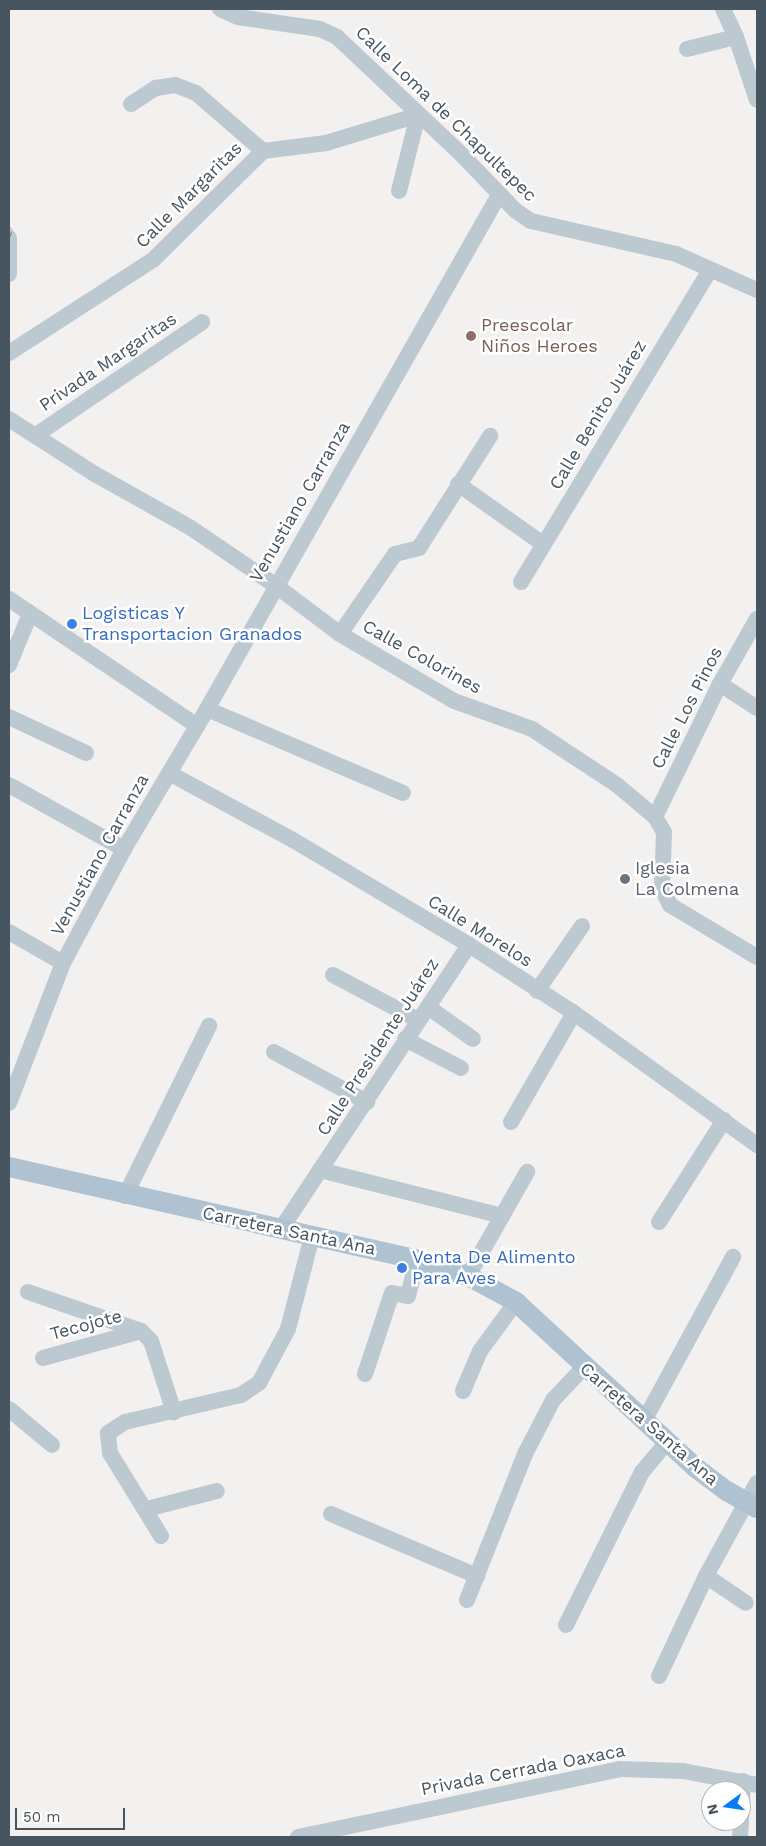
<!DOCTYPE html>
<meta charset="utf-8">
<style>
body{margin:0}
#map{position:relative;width:766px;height:1846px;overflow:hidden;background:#f3f0f0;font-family:"Work Sans",sans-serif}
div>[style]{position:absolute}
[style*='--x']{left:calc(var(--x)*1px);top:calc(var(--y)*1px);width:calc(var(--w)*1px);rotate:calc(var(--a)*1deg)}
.minor>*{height:16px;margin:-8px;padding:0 8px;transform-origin:8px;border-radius:8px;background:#bdc9d1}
.major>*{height:20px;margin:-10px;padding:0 10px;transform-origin:10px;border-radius:10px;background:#aec2d1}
.shaded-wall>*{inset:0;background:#8d9094}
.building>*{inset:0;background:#caced3}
.dots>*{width:14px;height:14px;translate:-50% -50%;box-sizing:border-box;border:2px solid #fff;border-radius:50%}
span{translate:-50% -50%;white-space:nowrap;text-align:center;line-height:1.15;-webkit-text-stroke:5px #fff;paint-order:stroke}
.street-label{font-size:18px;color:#465560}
.education-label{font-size:18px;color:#785e54}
.left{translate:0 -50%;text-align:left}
.shop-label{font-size:18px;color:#366cbe}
.worship-label{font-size:18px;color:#5b616d}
.frame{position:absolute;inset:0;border:10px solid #465560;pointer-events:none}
.north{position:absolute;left:701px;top:1781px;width:50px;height:50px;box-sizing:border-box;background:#fff;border:1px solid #b5bbbf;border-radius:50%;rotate:256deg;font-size:14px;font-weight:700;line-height:20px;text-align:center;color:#465560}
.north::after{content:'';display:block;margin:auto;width:18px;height:22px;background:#097ef4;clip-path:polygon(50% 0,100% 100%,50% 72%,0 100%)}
.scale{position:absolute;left:15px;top:1808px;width:110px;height:22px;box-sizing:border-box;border:2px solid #465560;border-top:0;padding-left:6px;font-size:15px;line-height:18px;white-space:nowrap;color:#465560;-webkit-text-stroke:4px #fff;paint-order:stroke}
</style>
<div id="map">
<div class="minor">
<div style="--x:220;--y:9;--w:20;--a:24"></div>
<div style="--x:238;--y:17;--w:83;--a:8.3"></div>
<div style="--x:320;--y:29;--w:19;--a:25"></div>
<div style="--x:337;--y:37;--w:166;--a:43.3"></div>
<div style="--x:458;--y:151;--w:83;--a:46"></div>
<div style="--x:516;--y:211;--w:18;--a:34"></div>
<div style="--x:531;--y:221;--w:149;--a:12.8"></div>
<div style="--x:676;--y:254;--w:89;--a:24"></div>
<div style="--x:723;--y:9;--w:31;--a:65"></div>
<div style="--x:736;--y:37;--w:66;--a:71.6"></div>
<div style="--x:687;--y:49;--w:50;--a:-13.8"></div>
<div style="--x:131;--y:104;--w:30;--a:-33"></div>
<div style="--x:156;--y:88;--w:19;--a:-9"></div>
<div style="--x:175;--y:85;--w:22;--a:21"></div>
<div style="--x:196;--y:93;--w:89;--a:40.9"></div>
<div style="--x:399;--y:191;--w:78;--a:-76"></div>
<div style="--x:9;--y:238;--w:36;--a:90"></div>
<div style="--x:9;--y:353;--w:171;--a:-32.9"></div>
<div style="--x:153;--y:260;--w:155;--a:-44.7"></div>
<div style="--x:263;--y:151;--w:64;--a:-7.2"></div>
<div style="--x:326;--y:143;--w:96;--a:-16.9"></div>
<div style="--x:9;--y:419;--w:100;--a:32.7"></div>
<div style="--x:93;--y:473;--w:112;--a:29.3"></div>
<div style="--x:191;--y:528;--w:102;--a:34.2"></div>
<div style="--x:275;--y:585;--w:81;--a:37"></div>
<div style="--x:340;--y:634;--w:132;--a:30.4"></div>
<div style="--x:454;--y:701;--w:83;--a:19.7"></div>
<div style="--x:532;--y:729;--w:102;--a:33.4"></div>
<div style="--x:617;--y:785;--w:50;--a:40.1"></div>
<div style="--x:655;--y:817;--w:17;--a:59"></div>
<div style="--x:664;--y:832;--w:57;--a:92"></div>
<div style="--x:662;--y:889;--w:18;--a:63"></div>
<div style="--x:670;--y:905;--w:101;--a:30.9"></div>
<div style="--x:36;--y:435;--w:201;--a:-34.2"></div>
<div style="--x:458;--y:484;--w:104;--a:35.2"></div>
<div style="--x:521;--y:582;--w:365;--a:-58.8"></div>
<div style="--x:9;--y:599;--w:227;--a:34"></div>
<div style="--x:340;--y:634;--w:97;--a:-55.5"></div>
<div style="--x:395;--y:554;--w:25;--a:-14"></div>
<div style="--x:419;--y:548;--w:133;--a:-57.6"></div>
<div style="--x:9;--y:665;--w:55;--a:-67.6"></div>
<div style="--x:720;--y:684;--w:44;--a:33"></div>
<div style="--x:207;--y:709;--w:213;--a:23.2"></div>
<div style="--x:9;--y:717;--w:85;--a:25.1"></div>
<div style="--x:169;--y:773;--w:141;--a:28.4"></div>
<div style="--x:293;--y:840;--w:205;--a:30.8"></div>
<div style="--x:469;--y:945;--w:125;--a:32.9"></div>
<div style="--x:574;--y:1013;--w:226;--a:35.8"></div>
<div style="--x:9;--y:785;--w:132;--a:29.1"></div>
<div style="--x:655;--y:817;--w:148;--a:-64"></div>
<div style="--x:720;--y:684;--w:75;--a:-60.4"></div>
<div style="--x:9;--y:932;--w:62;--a:29.9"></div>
<div style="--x:333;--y:975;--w:96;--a:27.9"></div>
<div style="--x:537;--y:991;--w:79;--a:-55.3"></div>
<div style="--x:428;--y:1007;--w:55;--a:35.4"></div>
<div style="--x:405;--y:1039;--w:63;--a:27.4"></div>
<div style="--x:274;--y:1052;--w:106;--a:28.3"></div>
<div style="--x:9;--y:1103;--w:150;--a:-68.9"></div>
<div style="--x:63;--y:963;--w:129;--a:-61.8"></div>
<div style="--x:124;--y:849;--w:163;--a:-59.3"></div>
<div style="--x:207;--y:709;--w:593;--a:-60.41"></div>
<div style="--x:511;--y:1122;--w:126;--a:-60"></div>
<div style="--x:320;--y:1170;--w:188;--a:14.2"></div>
<div style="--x:125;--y:1196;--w:190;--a:-63.7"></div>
<div style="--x:659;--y:1222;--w:121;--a:-57.5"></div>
<div style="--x:281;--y:1229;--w:341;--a:-56.5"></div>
<div style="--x:468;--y:1276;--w:120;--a:-60.4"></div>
<div style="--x:28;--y:1292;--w:120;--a:19"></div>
<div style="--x:141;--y:1331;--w:14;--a:45"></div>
<div style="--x:151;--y:1341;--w:75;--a:72.1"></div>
<div style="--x:43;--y:1358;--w:102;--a:-15.4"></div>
<div style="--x:365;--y:1374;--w:85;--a:-71.6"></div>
<div style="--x:392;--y:1293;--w:16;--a:11"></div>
<div style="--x:408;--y:1296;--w:37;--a:-76"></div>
<div style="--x:463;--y:1391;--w:43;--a:-67"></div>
<div style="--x:480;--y:1351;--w:61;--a:-53.7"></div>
<div style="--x:9;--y:1409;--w:56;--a:39.9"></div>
<div style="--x:644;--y:1421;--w:187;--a:-61.5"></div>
<div style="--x:147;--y:1509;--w:72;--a:-14.4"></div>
<div style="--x:331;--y:1514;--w:159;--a:23"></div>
<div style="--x:161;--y:1536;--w:97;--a:-121.6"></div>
<div style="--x:110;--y:1453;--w:20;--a:-96"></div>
<div style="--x:108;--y:1433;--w:20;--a:-33"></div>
<div style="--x:125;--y:1422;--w:119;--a:-13.1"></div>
<div style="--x:241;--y:1395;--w:22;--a:-34"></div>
<div style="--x:259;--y:1383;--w:61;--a:-61.8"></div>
<div style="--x:288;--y:1329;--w:96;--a:-75.5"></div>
<div style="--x:706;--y:1576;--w:48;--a:34"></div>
<div style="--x:467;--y:1600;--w:159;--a:-68.3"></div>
<div style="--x:526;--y:1452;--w:59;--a:-62.6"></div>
<div style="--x:553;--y:1400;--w:45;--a:-46.8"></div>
<div style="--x:566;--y:1625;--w:171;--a:-63.6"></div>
<div style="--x:642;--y:1472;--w:39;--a:-50"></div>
<div style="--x:659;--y:1676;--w:110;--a:-64.8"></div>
<div style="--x:706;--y:1576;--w:106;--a:-61.3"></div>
<div style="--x:741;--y:1821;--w:40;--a:-87.1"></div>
<div style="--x:298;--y:1837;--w:329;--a:-11.9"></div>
<div style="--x:620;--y:1769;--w:63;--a:1.8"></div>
<div style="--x:683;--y:1771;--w:75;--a:10.7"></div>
<div style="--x:740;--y:1837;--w:16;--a:-86"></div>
</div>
<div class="major">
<div style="--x:9;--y:1167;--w:418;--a:12.8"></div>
<div style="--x:417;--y:1260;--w:53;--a:17.4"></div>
<div style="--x:468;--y:1276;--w:55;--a:28.4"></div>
<div style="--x:516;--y:1302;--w:245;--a:42.7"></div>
<div style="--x:696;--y:1468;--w:39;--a:37"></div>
<div style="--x:727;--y:1491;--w:34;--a:30"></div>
</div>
<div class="shaded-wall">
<div style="clip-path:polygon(13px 230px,9px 241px,9px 234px)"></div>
</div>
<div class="building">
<div style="clip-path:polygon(9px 225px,13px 230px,9px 234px)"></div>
</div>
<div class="dots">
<div style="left:471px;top:336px;background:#8d6e63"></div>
<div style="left:72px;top:624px;background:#3f7fe0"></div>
<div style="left:625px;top:879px;background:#6b7280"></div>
<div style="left:402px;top:1268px;background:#3f7fe0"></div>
</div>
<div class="street-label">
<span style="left:446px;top:114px;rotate:44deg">Calle Loma de Chapultepec</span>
<span style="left:189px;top:195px;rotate:-45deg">Calle Margaritas</span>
<span style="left:108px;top:362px;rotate:-34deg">Privada Margaritas</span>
<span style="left:598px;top:415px;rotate:-59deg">Calle Benito Juárez</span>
<span style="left:300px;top:502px;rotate:-60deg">Venustiano Carranza</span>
<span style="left:422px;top:657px;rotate:29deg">Calle Colorines</span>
<span style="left:687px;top:708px;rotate:-63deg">Calle Los Pinos</span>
<span style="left:100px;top:855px;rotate:-61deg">Venustiano Carranza</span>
<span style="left:480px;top:931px;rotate:32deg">Calle Morelos</span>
<span style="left:378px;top:1047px;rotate:-57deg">Calle Presidente Juárez</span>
<span style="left:289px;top:1231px;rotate:12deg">Carretera Santa Ana</span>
<span style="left:86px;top:1325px;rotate:-15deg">Tecojote</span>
<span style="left:649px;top:1424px;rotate:41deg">Carretera Santa Ana</span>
<span style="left:523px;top:1770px;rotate:-11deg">Privada Cerrada Oaxaca</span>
</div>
<div class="education-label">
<span class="left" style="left:481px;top:336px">Preescolar<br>Niños Heroes</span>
</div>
<div class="shop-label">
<span class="left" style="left:82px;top:624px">Logisticas Y<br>Transportacion Granados</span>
<span class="left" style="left:412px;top:1268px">Venta De Alimento<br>Para Aves</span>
</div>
<div class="worship-label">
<span class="left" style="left:635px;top:879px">Iglesia<br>La Colmena</span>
</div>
<div class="frame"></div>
<div class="north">N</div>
<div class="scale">50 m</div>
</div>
